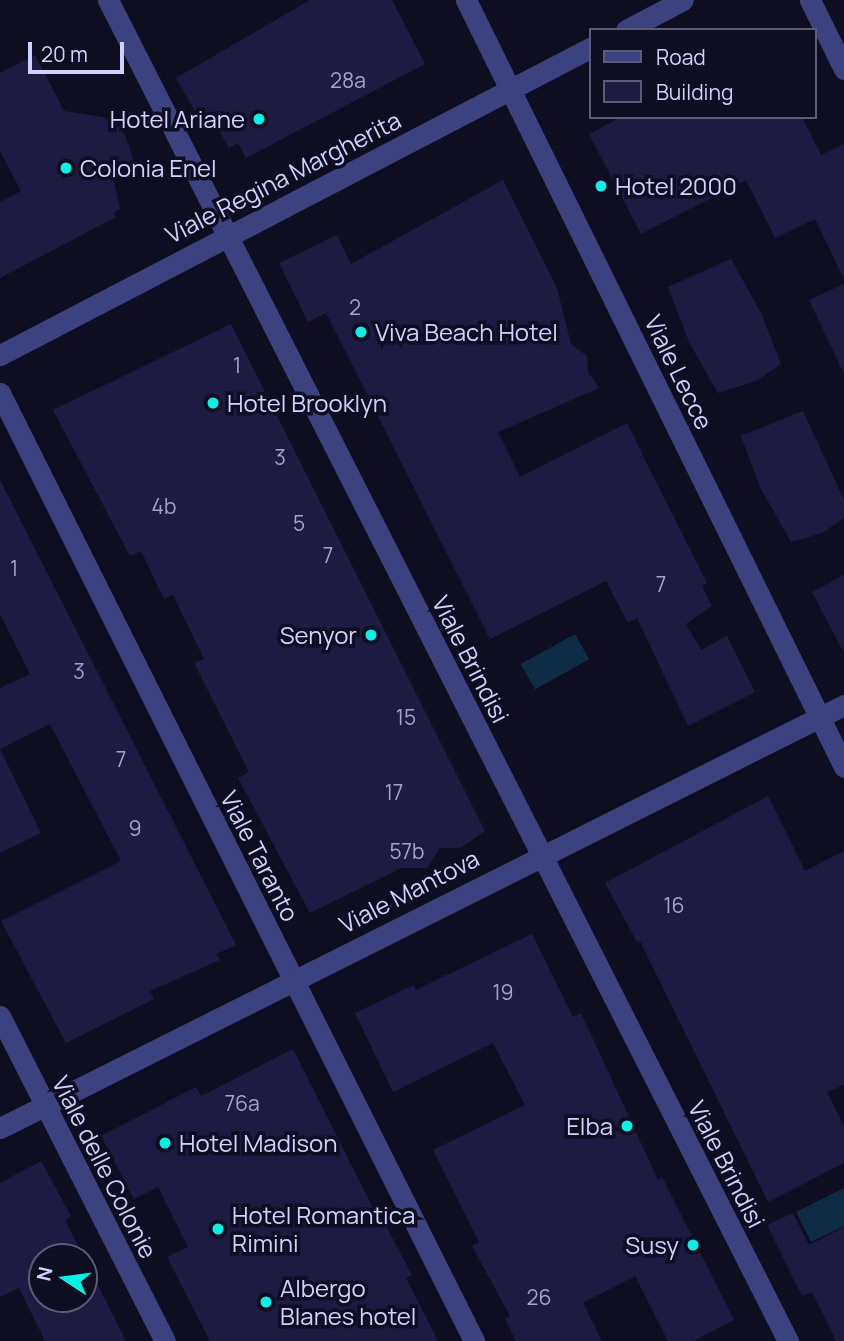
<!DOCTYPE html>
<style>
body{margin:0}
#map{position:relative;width:844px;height:1341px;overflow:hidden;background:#0f0e21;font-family:Manrope,sans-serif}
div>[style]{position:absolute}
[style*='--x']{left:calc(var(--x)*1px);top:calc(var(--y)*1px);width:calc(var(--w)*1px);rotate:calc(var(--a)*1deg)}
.water>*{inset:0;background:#0e2c45;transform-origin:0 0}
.building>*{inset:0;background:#1d1b42}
.minor>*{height:21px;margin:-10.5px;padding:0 10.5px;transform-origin:10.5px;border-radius:10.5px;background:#3b427f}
.dots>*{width:19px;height:19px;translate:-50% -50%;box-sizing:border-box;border:4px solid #0f0e21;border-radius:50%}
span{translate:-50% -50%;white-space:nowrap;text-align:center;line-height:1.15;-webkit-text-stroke:7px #0f0e21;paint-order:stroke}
.number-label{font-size:21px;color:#a3a4ce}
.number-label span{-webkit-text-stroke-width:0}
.poi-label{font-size:24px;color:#d0d2fd}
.right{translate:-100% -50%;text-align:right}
.left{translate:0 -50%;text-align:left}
.street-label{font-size:24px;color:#d0d2fd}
.legend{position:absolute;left:589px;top:28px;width:228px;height:91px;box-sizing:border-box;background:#0f0e21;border:2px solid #5c5c79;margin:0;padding:9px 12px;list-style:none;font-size:21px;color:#d0d2fd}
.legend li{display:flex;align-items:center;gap:14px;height:35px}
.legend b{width:35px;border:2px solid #5c5c79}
.north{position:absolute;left:28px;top:1243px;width:70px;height:70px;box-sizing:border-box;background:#0f0e21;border:2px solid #5c5c79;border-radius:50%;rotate:283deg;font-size:19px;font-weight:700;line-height:28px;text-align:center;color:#d0d2fd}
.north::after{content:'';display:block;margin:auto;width:24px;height:32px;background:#09f1e7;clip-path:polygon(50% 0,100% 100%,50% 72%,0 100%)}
.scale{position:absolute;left:28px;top:42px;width:96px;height:32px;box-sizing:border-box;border:4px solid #d0d2fd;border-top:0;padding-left:9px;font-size:21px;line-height:24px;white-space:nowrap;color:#d0d2fd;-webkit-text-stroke:5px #0f0e21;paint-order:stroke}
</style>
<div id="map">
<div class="water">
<div style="left:575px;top:634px;width:29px;height:62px;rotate:61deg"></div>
<div style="clip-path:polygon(844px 1188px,844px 1226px,811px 1242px,796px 1212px)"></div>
</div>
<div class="building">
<div style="clip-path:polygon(310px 0,392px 0,425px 64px,246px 158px,238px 143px,229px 148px,211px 116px,201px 122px,176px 78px)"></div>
<div style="clip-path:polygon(35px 55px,64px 111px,103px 117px,116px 124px,125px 135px,134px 161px,112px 173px,120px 209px,113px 213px,116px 217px,0 278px,0 202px,21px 191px,0 151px,0 73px)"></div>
<div style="clip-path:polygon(621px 117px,802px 117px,821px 155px,844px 144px,844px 279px,815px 219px,775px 238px,746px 180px,641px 234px,589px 134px)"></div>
<div style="clip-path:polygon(503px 180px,557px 288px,571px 344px,587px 356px,588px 372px,599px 388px,498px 432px,520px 477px,627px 423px,643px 455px,638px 458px,643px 456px,707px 583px,702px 586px,712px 606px,686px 624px,701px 650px,727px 636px,755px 692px,688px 726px,637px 618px,628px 623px,606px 581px,490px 639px,326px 313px,308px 322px,279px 263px,337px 235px,351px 264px)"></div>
<div style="clip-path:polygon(731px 259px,761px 313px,781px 364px,756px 381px,718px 393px,689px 342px,668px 287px)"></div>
<div style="clip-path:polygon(844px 284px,844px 374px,809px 300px)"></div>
<div style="clip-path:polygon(231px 324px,485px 831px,460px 848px,440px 848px,427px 868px,401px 868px,310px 913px,238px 778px,249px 772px,194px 663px,204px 659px,173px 595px,164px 599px,141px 551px,130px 556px,53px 410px)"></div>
<div style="clip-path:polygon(803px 411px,844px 500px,844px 518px,822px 533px,791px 542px,761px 489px,741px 436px)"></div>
<div style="clip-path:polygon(0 480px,236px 945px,216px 954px,220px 960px,150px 991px,154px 999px,66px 1043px,1px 921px,121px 861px,50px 724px,0 749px,41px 833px,0 853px,0 688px,30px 674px,0 614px)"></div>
<div style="clip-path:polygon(844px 575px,844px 653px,812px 592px)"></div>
<div style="clip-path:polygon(768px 796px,805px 871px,844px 851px,844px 1085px,827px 1092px,844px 1126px,844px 1163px,768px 1202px,640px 941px,637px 942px,605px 883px)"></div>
<div style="clip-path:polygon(532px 934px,573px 1017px,581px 1013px,658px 1180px,662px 1177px,734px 1320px,693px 1341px,668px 1341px,635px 1276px,583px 1303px,602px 1341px,516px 1341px,505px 1319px,510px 1316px,472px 1246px,479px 1242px,433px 1150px,525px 1105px,493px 1043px,393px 1092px,355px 1013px,414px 985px,416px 990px)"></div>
<div style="clip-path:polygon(293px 1049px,381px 1224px,384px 1222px,412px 1275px,406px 1278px,438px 1341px,210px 1341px,167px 1257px,188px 1247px,158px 1187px,134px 1199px,101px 1136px,196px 1087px,201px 1096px)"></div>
<div style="clip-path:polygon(evenodd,41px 1161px,71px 1216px,65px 1220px,126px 1341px,45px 1341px,19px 1288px,0 1297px,0 1183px,41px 1161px,42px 1257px,84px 1257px,84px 1299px,42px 1299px,42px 1257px)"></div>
<div style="clip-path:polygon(793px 1213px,809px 1245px,844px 1227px,844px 1341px,836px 1341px,812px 1292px,802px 1296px,767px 1225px)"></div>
</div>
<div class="minor">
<div style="--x:108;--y:0;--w:1504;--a:63.11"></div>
<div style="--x:466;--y:0;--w:855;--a:63.76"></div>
<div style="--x:810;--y:0;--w:77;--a:63.8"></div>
<div style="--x:626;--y:30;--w:64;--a:-27.8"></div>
<div style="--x:0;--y:355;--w:665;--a:-27.49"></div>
<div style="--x:0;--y:393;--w:1060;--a:63.43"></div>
<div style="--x:0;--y:1016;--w:364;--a:63.1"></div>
<div style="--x:0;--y:1128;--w:944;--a:-26.62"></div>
</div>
<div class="dots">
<div style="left:259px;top:119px;background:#09f1e7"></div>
<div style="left:66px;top:168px;background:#09f1e7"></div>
<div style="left:601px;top:186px;background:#09f1e7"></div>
<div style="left:361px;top:332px;background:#09f1e7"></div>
<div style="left:213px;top:403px;background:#09f1e7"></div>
<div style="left:371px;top:635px;background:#09f1e7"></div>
<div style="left:627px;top:1126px;background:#09f1e7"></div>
<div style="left:165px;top:1143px;background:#09f1e7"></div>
<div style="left:218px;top:1229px;background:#09f1e7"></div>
<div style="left:693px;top:1245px;background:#09f1e7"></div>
<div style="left:266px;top:1302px;background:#09f1e7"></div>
</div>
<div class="number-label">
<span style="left:348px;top:80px">28a</span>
<span style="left:355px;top:307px">2</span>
<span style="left:237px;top:365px">1</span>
<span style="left:280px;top:457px">3</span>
<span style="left:164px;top:506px">4b</span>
<span style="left:299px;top:523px">5</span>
<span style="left:328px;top:555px">7</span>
<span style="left:14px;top:568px">1</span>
<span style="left:661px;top:584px">7</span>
<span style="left:79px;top:671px">3</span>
<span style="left:406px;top:717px">15</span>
<span style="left:121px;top:759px">7</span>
<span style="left:394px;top:792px">17</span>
<span style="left:135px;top:828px">9</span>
<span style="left:407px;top:851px">57b</span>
<span style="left:674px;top:905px">16</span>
<span style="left:503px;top:992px">19</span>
<span style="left:242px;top:1103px">76a</span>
<span style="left:539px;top:1297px">26</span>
</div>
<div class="poi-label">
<span class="right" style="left:245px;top:119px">Hotel Ariane</span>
<span class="left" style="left:80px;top:168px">Colonia Enel</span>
<span class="left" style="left:615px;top:186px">Hotel 2000</span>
<span class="left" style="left:375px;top:332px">Viva Beach Hotel</span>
<span class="left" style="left:227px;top:403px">Hotel Brooklyn</span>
<span class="right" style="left:357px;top:635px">Senyor</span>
<span class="right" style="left:613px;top:1126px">Elba</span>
<span class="left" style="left:179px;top:1143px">Hotel Madison</span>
<span class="left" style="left:232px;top:1229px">Hotel Romantica<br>Rimini</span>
<span class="right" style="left:679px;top:1245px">Susy</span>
<span class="left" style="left:280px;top:1302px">Albergo<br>Blanes hotel</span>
</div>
<div class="street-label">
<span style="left:283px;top:177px;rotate:-27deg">Viale Regina Margherita</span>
<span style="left:679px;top:372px;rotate:64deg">Viale Lecce</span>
<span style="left:471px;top:659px;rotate:63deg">Viale Brindisi</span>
<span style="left:260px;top:856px;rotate:63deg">Viale Taranto</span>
<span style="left:409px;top:891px;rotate:-27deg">Viale Mantova</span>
<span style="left:727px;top:1164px;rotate:63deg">Viale Brindisi</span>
<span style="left:105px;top:1167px;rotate:63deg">Viale delle Colonie</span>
</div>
<ul class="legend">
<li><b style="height:9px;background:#3b427f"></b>Road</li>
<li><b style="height:19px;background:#1d1b42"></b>Building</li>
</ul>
<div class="north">N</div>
<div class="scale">20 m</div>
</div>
